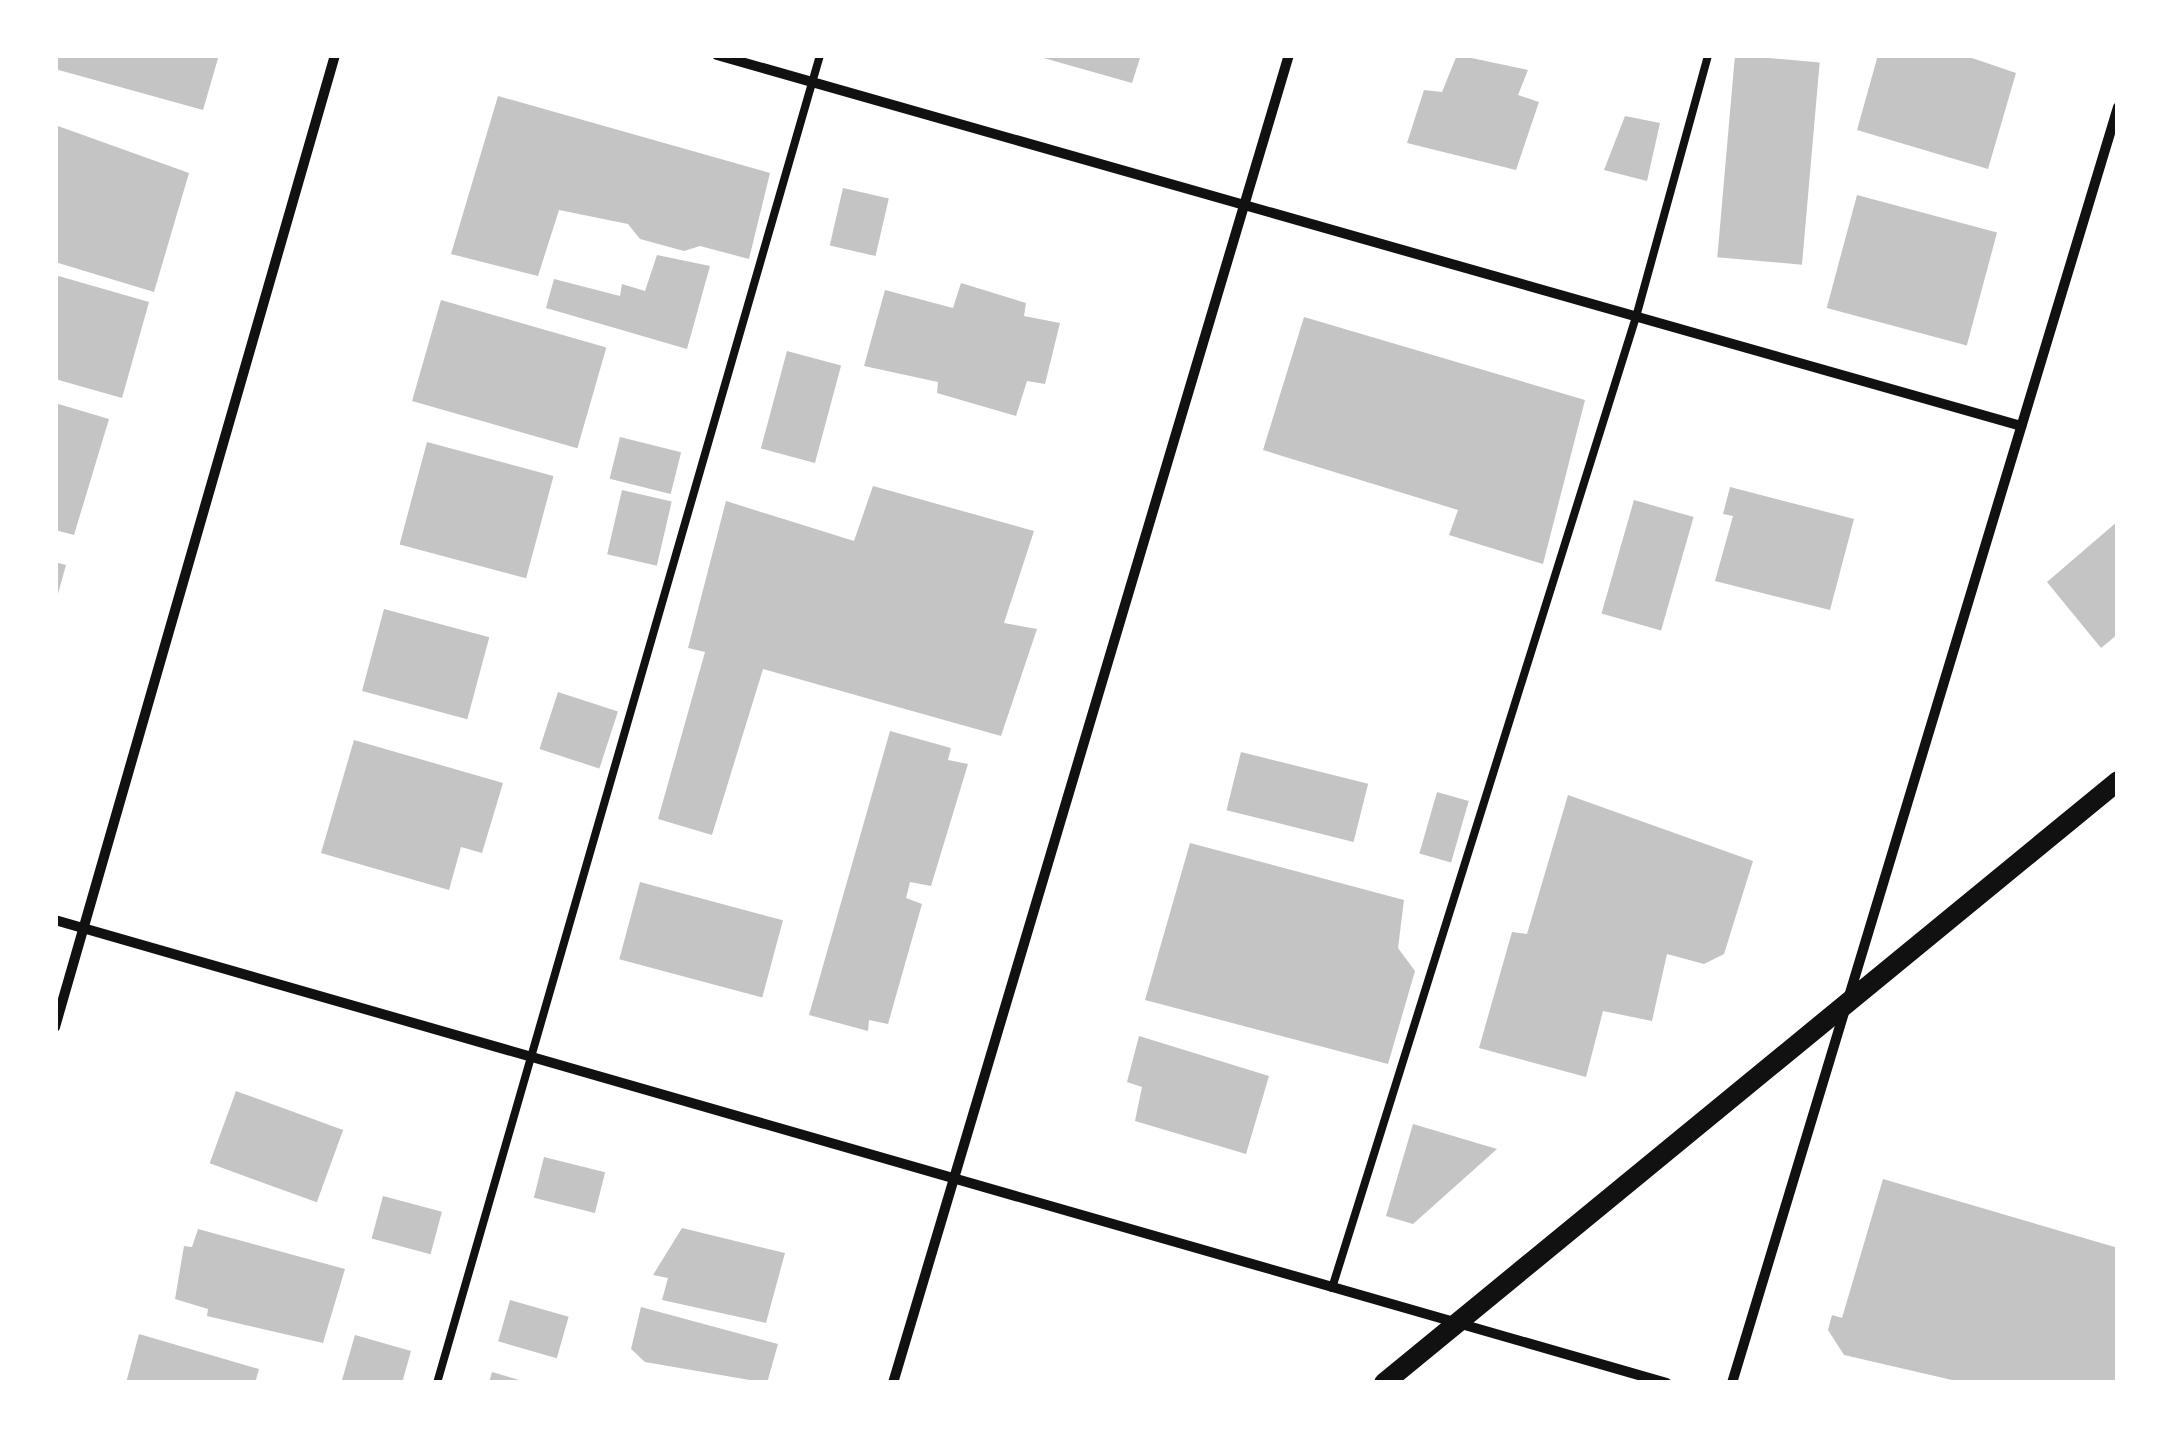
<!DOCTYPE html>
<style>
body{margin:0}
#map{position:relative;width:2173px;height:1438px;overflow:hidden;background:#fff;font-family:Quicksand,sans-serif}
div>[style]{position:absolute}
[style*='--x']{left:calc(var(--x)*1px);top:calc(var(--y)*1px);width:calc(var(--w)*1px);rotate:calc(var(--a)*1deg)}
.building>*{inset:0;background:#c4c4c4;transform-origin:0 0}
.service>*{height:8px;margin:-4px;padding:0 4px;transform-origin:4px;border-radius:4px;background:#111}
.minor>*{height:10px;margin:-5px;padding:0 5px;transform-origin:5px;border-radius:5px;background:#111}
.secondary>*{height:20px;margin:-10px;padding:0 10px;transform-origin:10px;border-radius:10px;background:#111}
span{translate:-50% -50%;white-space:nowrap;text-align:center;line-height:1.15;-webkit-text-stroke:10px #fff;paint-order:stroke}
.frame{position:absolute;inset:0;border:58px solid #fff;pointer-events:none}
</style>
<div id="map">
<div class="building">
<div style="clip-path:polygon(59px 55px,219px 55px,203px 110px,55px 69px)"></div>
<div style="clip-path:polygon(1033px 55px,1141px 55px,1132px 83px)"></div>
<div style="clip-path:polygon(1457px 55px,1528px 70px,1518px 95px,1539px 102px,1516px 170px,1407px 143px,1424px 90px,1442px 92px)"></div>
<div style="left:1735px;top:55px;width:85px;height:203px;rotate:5deg"></div>
<div style="clip-path:polygon(1878px 55px,1963px 55px,2016px 73px,1988px 169px,1857px 130px)"></div>
<div style="clip-path:polygon(498px 96px,770px 173px,749px 259px,700px 246px,684px 251px,640px 239px,628px 224px,559px 210px,538px 276px,451px 254px)"></div>
<div style="clip-path:polygon(1625px 116px,1660px 123px,1647px 181px,1604px 170px)"></div>
<div style="clip-path:polygon(55px 125px,189px 173px,154px 292px,55px 262px)"></div>
<div style="left:843px;top:188px;width:47px;height:59px;rotate:13deg"></div>
<div style="left:1857px;top:195px;width:145px;height:117px;rotate:15deg"></div>
<div style="clip-path:polygon(657px 255px,710px 266px,687px 349px,546px 308px,554px 279px,620px 296px,622px 284px,645px 291px)"></div>
<div style="clip-path:polygon(55px 275px,149px 302px,122px 398px,55px 379px)"></div>
<div style="clip-path:polygon(961px 283px,1026px 303px,1024px 316px,1060px 323px,1045px 384px,1027px 381px,1016px 416px,937px 393px,938px 382px,864px 366px,885px 290px,953px 308px)"></div>
<div style="left:441px;top:300px;width:172px;height:105px;rotate:16deg"></div>
<div style="clip-path:polygon(1304px 317px,1585px 400px,1543px 564px,1449px 535px,1458px 510px,1263px 450px)"></div>
<div style="left:787px;top:351px;width:56px;height:101px;rotate:15deg"></div>
<div style="clip-path:polygon(55px 403px,109px 419px,74px 535px,55px 530px)"></div>
<div style="left:620px;top:437px;width:63px;height:43px;rotate:14deg"></div>
<div style="left:427px;top:442px;width:131px;height:106px;rotate:15deg"></div>
<div style="clip-path:polygon(873px 486px,1034px 531px,1004px 623px,1037px 629px,1001px 736px,763px 669px,712px 835px,658px 819px,705px 652px,688px 648px,726px 501px,854px 541px)"></div>
<div style="clip-path:polygon(1730px 487px,1854px 519px,1830px 610px,1715px 581px,1733px 516px,1723px 514px)"></div>
<div style="left:622px;top:490px;width:51px;height:66px;rotate:13deg"></div>
<div style="left:1634px;top:500px;width:62px;height:118px;rotate:16deg"></div>
<div style="clip-path:polygon(2118px 521px,2118px 634px,2101px 648px,2047px 582px)"></div>
<div style="clip-path:polygon(55px 562px,66px 565px,56px 601px,55px 601px)"></div>
<div style="left:384px;top:609px;width:109px;height:85px;rotate:15deg"></div>
<div style="left:558px;top:692px;width:63px;height:60px;rotate:18deg"></div>
<div style="clip-path:polygon(890px 731px,951px 748px,948px 760px,968px 764px,931px 886px,910px 882px,906px 898px,922px 904px,888px 1024px,869px 1020px,868px 1031px,809px 1015px)"></div>
<div style="clip-path:polygon(354px 740px,503px 783px,482px 853px,461px 847px,449px 890px,321px 853px)"></div>
<div style="left:1241px;top:752px;width:131px;height:60px;rotate:14deg"></div>
<div style="left:1437px;top:792px;width:33px;height:64px;rotate:16deg"></div>
<div style="clip-path:polygon(1568px 795px,1753px 861px,1724px 954px,1704px 964px,1667px 954px,1652px 1021px,1603px 1011px,1586px 1077px,1479px 1048px,1512px 932px,1527px 934px)"></div>
<div style="clip-path:polygon(1190px 843px,1404px 900px,1398px 948px,1415px 971px,1388px 1064px,1145px 1000px)"></div>
<div style="left:640px;top:882px;width:148px;height:80px;rotate:15deg"></div>
<div style="clip-path:polygon(1139px 1036px,1269px 1076px,1246px 1154px,1135px 1121px,1142px 1087px,1127px 1082px)"></div>
<div style="left:236px;top:1091px;width:114px;height:77px;rotate:20deg"></div>
<div style="clip-path:polygon(1413px 1124px,1497px 1149px,1413px 1224px,1386px 1216px)"></div>
<div style="left:544px;top:1157px;width:63px;height:42px;rotate:14deg"></div>
<div style="clip-path:polygon(1883px 1179px,2118px 1248px,2118px 1383px,1965px 1383px,1844px 1355px,1828px 1330px,1832px 1315px,1842px 1318px)"></div>
<div style="left:383px;top:1196px;width:61px;height:44px;rotate:15deg"></div>
<div style="clip-path:polygon(682px 1228px,785px 1253px,766px 1323px,662px 1300px,668px 1278px,653px 1275px)"></div>
<div style="clip-path:polygon(198px 1229px,345px 1269px,323px 1343px,207px 1316px,208px 1309px,175px 1299px,184px 1246px,192px 1247px)"></div>
<div style="left:510px;top:1300px;width:61px;height:43px;rotate:16deg"></div>
<div style="clip-path:polygon(641px 1307px,778px 1344px,767px 1383px,645px 1362px,631px 1349px)"></div>
<div style="clip-path:polygon(139px 1334px,259px 1369px,255px 1383px,126px 1383px)"></div>
<div style="clip-path:polygon(355px 1335px,411px 1351px,402px 1383px,342px 1380px)"></div>
<div style="clip-path:polygon(492px 1372px,526px 1382px,526px 1383px,489px 1383px)"></div>
</div>
<div class="service">
<div style="--x:1332;--y:1288;--w:1017;--a:-72.62"></div>
<div style="--x:1636;--y:317;--w:272;--a:-74.6"></div>
<div style="--x:437;--y:1383;--w:1382;--a:-73.91"></div>
</div>
<div class="minor">
<div style="--x:717;--y:55;--w:1356;--a:15.88"></div>
<div style="--x:55;--y:920;--w:1677;--a:16.03"></div>
<div style="--x:55;--y:1027;--w:1012;--a:-73.93"></div>
<div style="--x:893;--y:1383;--w:1386;--a:-73.4"></div>
<div style="--x:1732;--y:1383;--w:1333;--a:-73.17"></div>
</div>
<div class="secondary">
<div style="--x:1384;--y:1383;--w:949;--a:-39.36"></div>
</div>
<div class="frame"></div>
</div>
